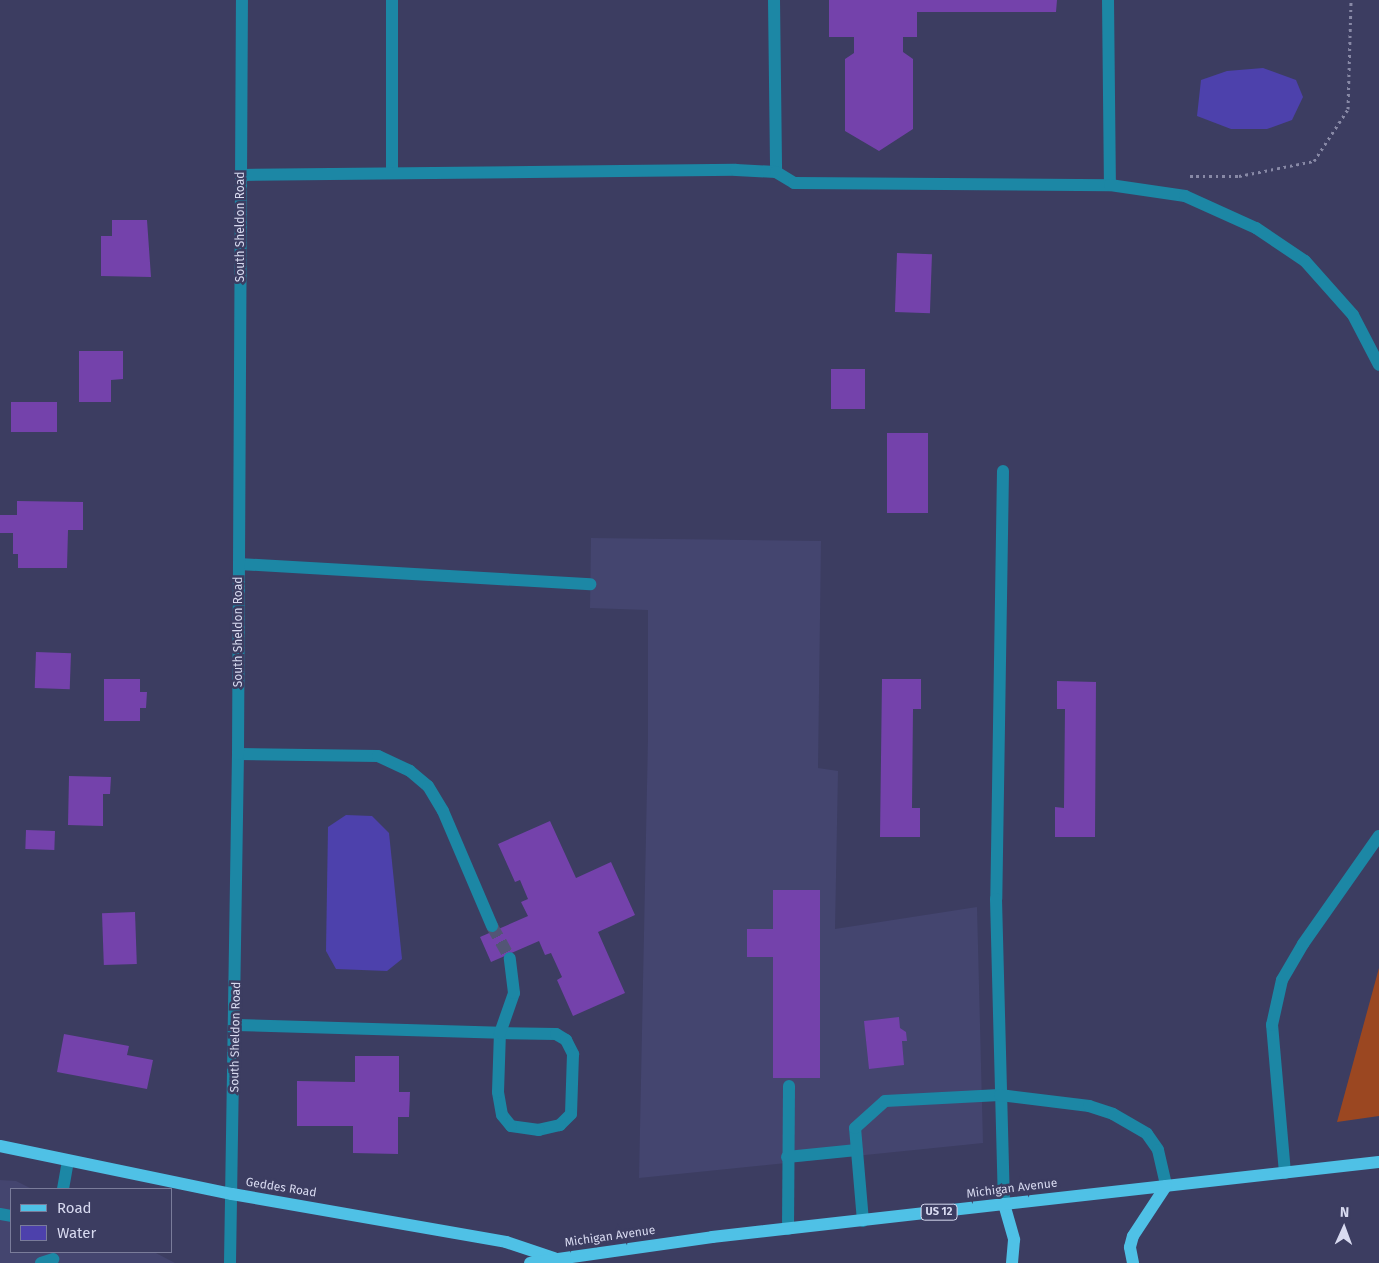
<!DOCTYPE html>
<style>
body{margin:0}
#map{position:relative;width:1379px;height:1263px;overflow:hidden;background:#3c3d61;font-family:"Fira Sans",sans-serif}
div>[style]{position:absolute}
[style*='--x']{left:calc(var(--x)*1px);top:calc(var(--y)*1px);width:calc(var(--w)*1px);rotate:calc(var(--a)*1deg)}
.built>*{inset:0;background:#44456f}
.green>*{inset:0;background:#9b4721}
.water>*{inset:0;background:#4d41ac}
.building>*{inset:0;background:#7442ab;transform-origin:0 0}
.minor-tunnel>*{height:12px;margin-top:-6px;transform-origin:0;background:repeating-linear-gradient(90deg,#535576 0 12px,transparent 0 18px)}
.path>*{height:3px;margin-top:-1.5px;transform-origin:0;background:repeating-linear-gradient(90deg,#8889a6 0 2.5px,transparent 0 6.5px)}
.minor>*{height:12px;margin:-6px;padding:0 6px;transform-origin:6px;border-radius:6px;background:#1c87a5}
.major>*{height:12px;margin:-6px;padding:0 6px;transform-origin:6px;border-radius:6px;background:#4fc1e6}
span{translate:-50% -50%;white-space:nowrap;text-align:center;line-height:1.15;-webkit-text-stroke:5px #3c3d61;paint-order:stroke}
.shield-label span{padding:1px 4px;background:#3c3d61;border:1px solid;border-radius:4px;-webkit-text-stroke-width:0}
.shield-label{font-size:11px;color:#d8daf0;font-weight:700}
.street-label{font-size:12px;color:#d8daf0}
.legend{position:absolute;left:10px;top:1188px;width:162px;height:65px;box-sizing:border-box;background:#3c3d61;border:1px solid #7a7c9a;margin:0;padding:6px 9px;list-style:none;font-size:15px;color:#d8daf0}
.legend li{display:flex;align-items:center;gap:10px;height:25px}
.legend b{width:25px;border:1px solid #7a7c9a}
.north{position:absolute;left:1319px;top:1203px;width:50px;height:50px;-webkit-text-stroke:4px #3c3d61;paint-order:stroke;rotate:2deg;font-size:14px;font-weight:700;line-height:20px;text-align:center;color:#d8daf0}
.north::after{content:'';display:block;margin:auto;width:18px;height:22px;background:#d8daf0;clip-path:polygon(50% 0,100% 100%,50% 72%,0 100%)}
</style>
<div id="map">
<div class="built">
<div style="clip-path:polygon(591px 538px,821px 541px,818px 768px,838px 771px,835px 929px,977px 907px,983px 1143px,639px 1178px,648px 738px,648px 610px,590px 608px)"></div>
<div style="clip-path:polygon(0 1180px,16px 1181px,32px 1189px,11px 1189px,11px 1252px,154px 1252px,175px 1263px,0 1263px)"></div>
</div>
<div class="green">
<div style="clip-path:polygon(1379px 968px,1379px 1116px,1337px 1122px)"></div>
</div>
<div class="water">
<div style="clip-path:polygon(1263px 68px,1296px 80px,1303px 97px,1292px 120px,1267px 129px,1231px 129px,1197px 116px,1201px 80px,1227px 71px)"></div>
<div style="clip-path:polygon(346px 815px,372px 816px,389px 833px,402px 959px,387px 971px,336px 969px,326px 951px,328px 827px)"></div>
</div>
<div class="building">
<div style="clip-path:polygon(829px 0,1057px 0,1056px 12px,917px 12px,917px 37px,903px 37px,903px 52px,913px 59px,913px 129px,879px 151px,845px 131px,845px 59px,854px 53px,854px 37px,829px 37px)"></div>
<div style="clip-path:polygon(112px 220px,147px 220px,151px 277px,101px 276px,101px 236px,112px 236px)"></div>
<div style="left:897px;top:253px;width:35px;height:59px;rotate:2deg"></div>
<div style="clip-path:polygon(79px 351px,123px 351px,123px 379px,111px 380px,111px 402px,79px 402px)"></div>
<div style="left:831px;top:369px;width:34px;height:40px"></div>
<div style="left:11px;top:402px;width:46px;height:30px"></div>
<div style="left:887px;top:433px;width:41px;height:80px"></div>
<div style="clip-path:polygon(17px 501px,83px 502px,83px 530px,68px 530px,67px 568px,18px 568px,18px 554px,13px 554px,13px 533px,0 533px,0 515px,17px 515px)"></div>
<div style="left:36px;top:652px;width:35px;height:36px;rotate:2deg"></div>
<div style="clip-path:polygon(104px 679px,140px 679px,140px 692px,147px 692px,146px 708px,140px 708px,140px 721px,104px 721px)"></div>
<div style="clip-path:polygon(882px 679px,921px 679px,921px 709px,913px 709px,912px 808px,920px 808px,920px 837px,880px 837px)"></div>
<div style="clip-path:polygon(1057px 681px,1096px 682px,1095px 837px,1055px 837px,1055px 807px,1064px 808px,1065px 709px,1057px 709px)"></div>
<div style="clip-path:polygon(69px 776px,111px 777px,110px 794px,103px 794px,103px 826px,68px 825px)"></div>
<div style="clip-path:polygon(550px 821px,576px 878px,611px 862px,635px 915px,598px 932px,625px 993px,573px 1016px,557px 980px,562px 977px,551px 953px,545px 955px,539px 941px,491px 962px,480px 937px,528px 916px,521px 902px,528px 899px,520px 880px,515px 882px,498px 844px)"></div>
<div style="left:26px;top:830px;width:29px;height:19px;rotate:2deg"></div>
<div style="clip-path:polygon(773px 890px,820px 890px,820px 1078px,773px 1078px,773px 957px,747px 957px,747px 929px,773px 929px)"></div>
<div style="left:135px;top:912px;width:52px;height:33px;rotate:88deg"></div>
<div style="clip-path:polygon(899px 1017px,900px 1028px,906px 1032px,907px 1041px,902px 1041px,904px 1065px,869px 1069px,864px 1021px)"></div>
<div style="clip-path:polygon(64px 1034px,129px 1046px,127px 1055px,153px 1060px,147px 1089px,57px 1072px)"></div>
<div style="clip-path:polygon(355px 1056px,399px 1056px,399px 1092px,410px 1092px,409px 1117px,398px 1117px,398px 1154px,353px 1153px,353px 1126px,297px 1126px,297px 1081px,355px 1082px)"></div>
</div>
<div class="minor-tunnel">
<div style="--x:492;--y:926;--w:37;--a:61"></div>
</div>
<div class="path">
<div style="--x:1190;--y:176;--w:49;--a:0"></div>
<div style="--x:1239;--y:176;--w:76;--a:-11.3"></div>
<div style="--x:1314;--y:161;--w:62;--a:-56.8"></div>
<div style="--x:1348;--y:109;--w:109;--a:-88.4"></div>
</div>
<div class="minor">
<div style="--x:392;--y:0;--w:173;--a:90"></div>
<div style="--x:774;--y:0;--w:172;--a:89.3"></div>
<div style="--x:1108;--y:0;--w:185;--a:89.4"></div>
<div style="--x:241;--y:175;--w:495;--a:-0.6"></div>
<div style="--x:736;--y:170;--w:40;--a:2.9"></div>
<div style="--x:776;--y:172;--w:21;--a:31"></div>
<div style="--x:794;--y:183;--w:316;--a:0.4"></div>
<div style="--x:1110;--y:185;--w:76;--a:8.3"></div>
<div style="--x:1185;--y:196;--w:78;--a:24.3"></div>
<div style="--x:1256;--y:228;--w:59;--a:34"></div>
<div style="--x:1305;--y:261;--w:72;--a:48.4"></div>
<div style="--x:1353;--y:315;--w:56;--a:62.5"></div>
<div style="--x:1003;--y:471;--w:428;--a:90.9"></div>
<div style="--x:996;--y:899;--w:305;--a:88.5"></div>
<div style="--x:239;--y:564;--w:352;--a:3.3"></div>
<div style="--x:238;--y:754;--w:140;--a:0.8"></div>
<div style="--x:378;--y:756;--w:35;--a:25"></div>
<div style="--x:410;--y:771;--w:23;--a:40"></div>
<div style="--x:428;--y:786;--w:29;--a:59"></div>
<div style="--x:443;--y:811;--w:125;--a:66.9"></div>
<div style="--x:236;--y:1025;--w:264;--a:1.7"></div>
<div style="--x:500;--y:1033;--w:56;--a:1"></div>
<div style="--x:556;--y:1034;--w:12;--a:31"></div>
<div style="--x:566;--y:1040;--w:16;--a:63"></div>
<div style="--x:573;--y:1054;--w:60;--a:91.9"></div>
<div style="--x:571;--y:1114;--w:16;--a:135"></div>
<div style="--x:560;--y:1125;--w:22;--a:167"></div>
<div style="--x:539;--y:1130;--w:28;--a:-172"></div>
<div style="--x:511;--y:1126;--w:14;--a:-129"></div>
<div style="--x:502;--y:1115;--w:23;--a:-100"></div>
<div style="--x:498;--y:1092;--w:59;--a:-88.1"></div>
<div style="--x:500;--y:1033;--w:42;--a:-70.7"></div>
<div style="--x:514;--y:993;--w:35;--a:-97"></div>
<div style="--x:787;--y:1157;--w:70;--a:-5.7"></div>
<div style="--x:1285;--y:1173;--w:149;--a:-95"></div>
<div style="--x:1272;--y:1025;--w:46;--a:-77.5"></div>
<div style="--x:1282;--y:980;--w:42;--a:-59.7"></div>
<div style="--x:1303;--y:944;--w:132;--a:-54.9"></div>
<div style="--x:63;--y:1189;--w:28;--a:-80"></div>
<div style="--x:0;--y:1214;--w:11;--a:10"></div>
<div style="--x:863;--y:1221;--w:93;--a:-94.9"></div>
<div style="--x:855;--y:1128;--w:40;--a:-42"></div>
<div style="--x:885;--y:1101;--w:115;--a:-3"></div>
<div style="--x:1000;--y:1095;--w:90;--a:7"></div>
<div style="--x:1089;--y:1106;--w:25;--a:18"></div>
<div style="--x:1113;--y:1114;--w:39;--a:30"></div>
<div style="--x:1147;--y:1134;--w:19;--a:55"></div>
<div style="--x:1158;--y:1150;--w:37;--a:77"></div>
<div style="--x:788;--y:1229;--w:143;--a:-89.6"></div>
<div style="--x:41;--y:1263;--w:13;--a:-18"></div>
<div style="--x:230;--y:1263;--w:509;--a:-89.1"></div>
<div style="--x:238;--y:754;--w:754;--a:-89.7"></div>
</div>
<div class="major">
<div style="--x:0;--y:1146;--w:237;--a:11.7"></div>
<div style="--x:232;--y:1194;--w:278;--a:9.9"></div>
<div style="--x:506;--y:1242;--w:51;--a:18.4"></div>
<div style="--x:1004;--y:1204;--w:37;--a:74"></div>
<div style="--x:1014;--y:1240;--w:23;--a:95"></div>
<div style="--x:530;--y:1263;--w:184;--a:-8.1"></div>
<div style="--x:712;--y:1237;--w:671;--a:-6.42"></div>
<div style="--x:1133;--y:1263;--w:16;--a:-101"></div>
<div style="--x:1130;--y:1247;--w:11;--a:-75"></div>
<div style="--x:1133;--y:1236;--w:60;--a:-56.6"></div>
</div>
<div class="shield-label">
<span style="left:939px;top:1212px">US 12</span>
</div>
<div class="street-label">
<span style="left:241px;top:227px;rotate:-90deg">South Sheldon Road</span>
<span style="left:239px;top:632px;rotate:-90deg">South Sheldon Road</span>
<span style="left:236px;top:1037px;rotate:-89deg">South Sheldon Road</span>
<span style="left:281px;top:1188px;rotate:9deg">Geddes Road</span>
<span style="left:1012px;top:1189px;rotate:-7deg">Michigan Avenue</span>
<span style="left:610px;top:1237px;rotate:-8deg">Michigan Avenue</span>
</div>
<ul class="legend">
<li><b style="height:6px;background:#4fc1e6"></b>Road</li>
<li><b style="height:14px;background:#4d41ac"></b>Water</li>
</ul>
<div class="north">N</div>
</div>
